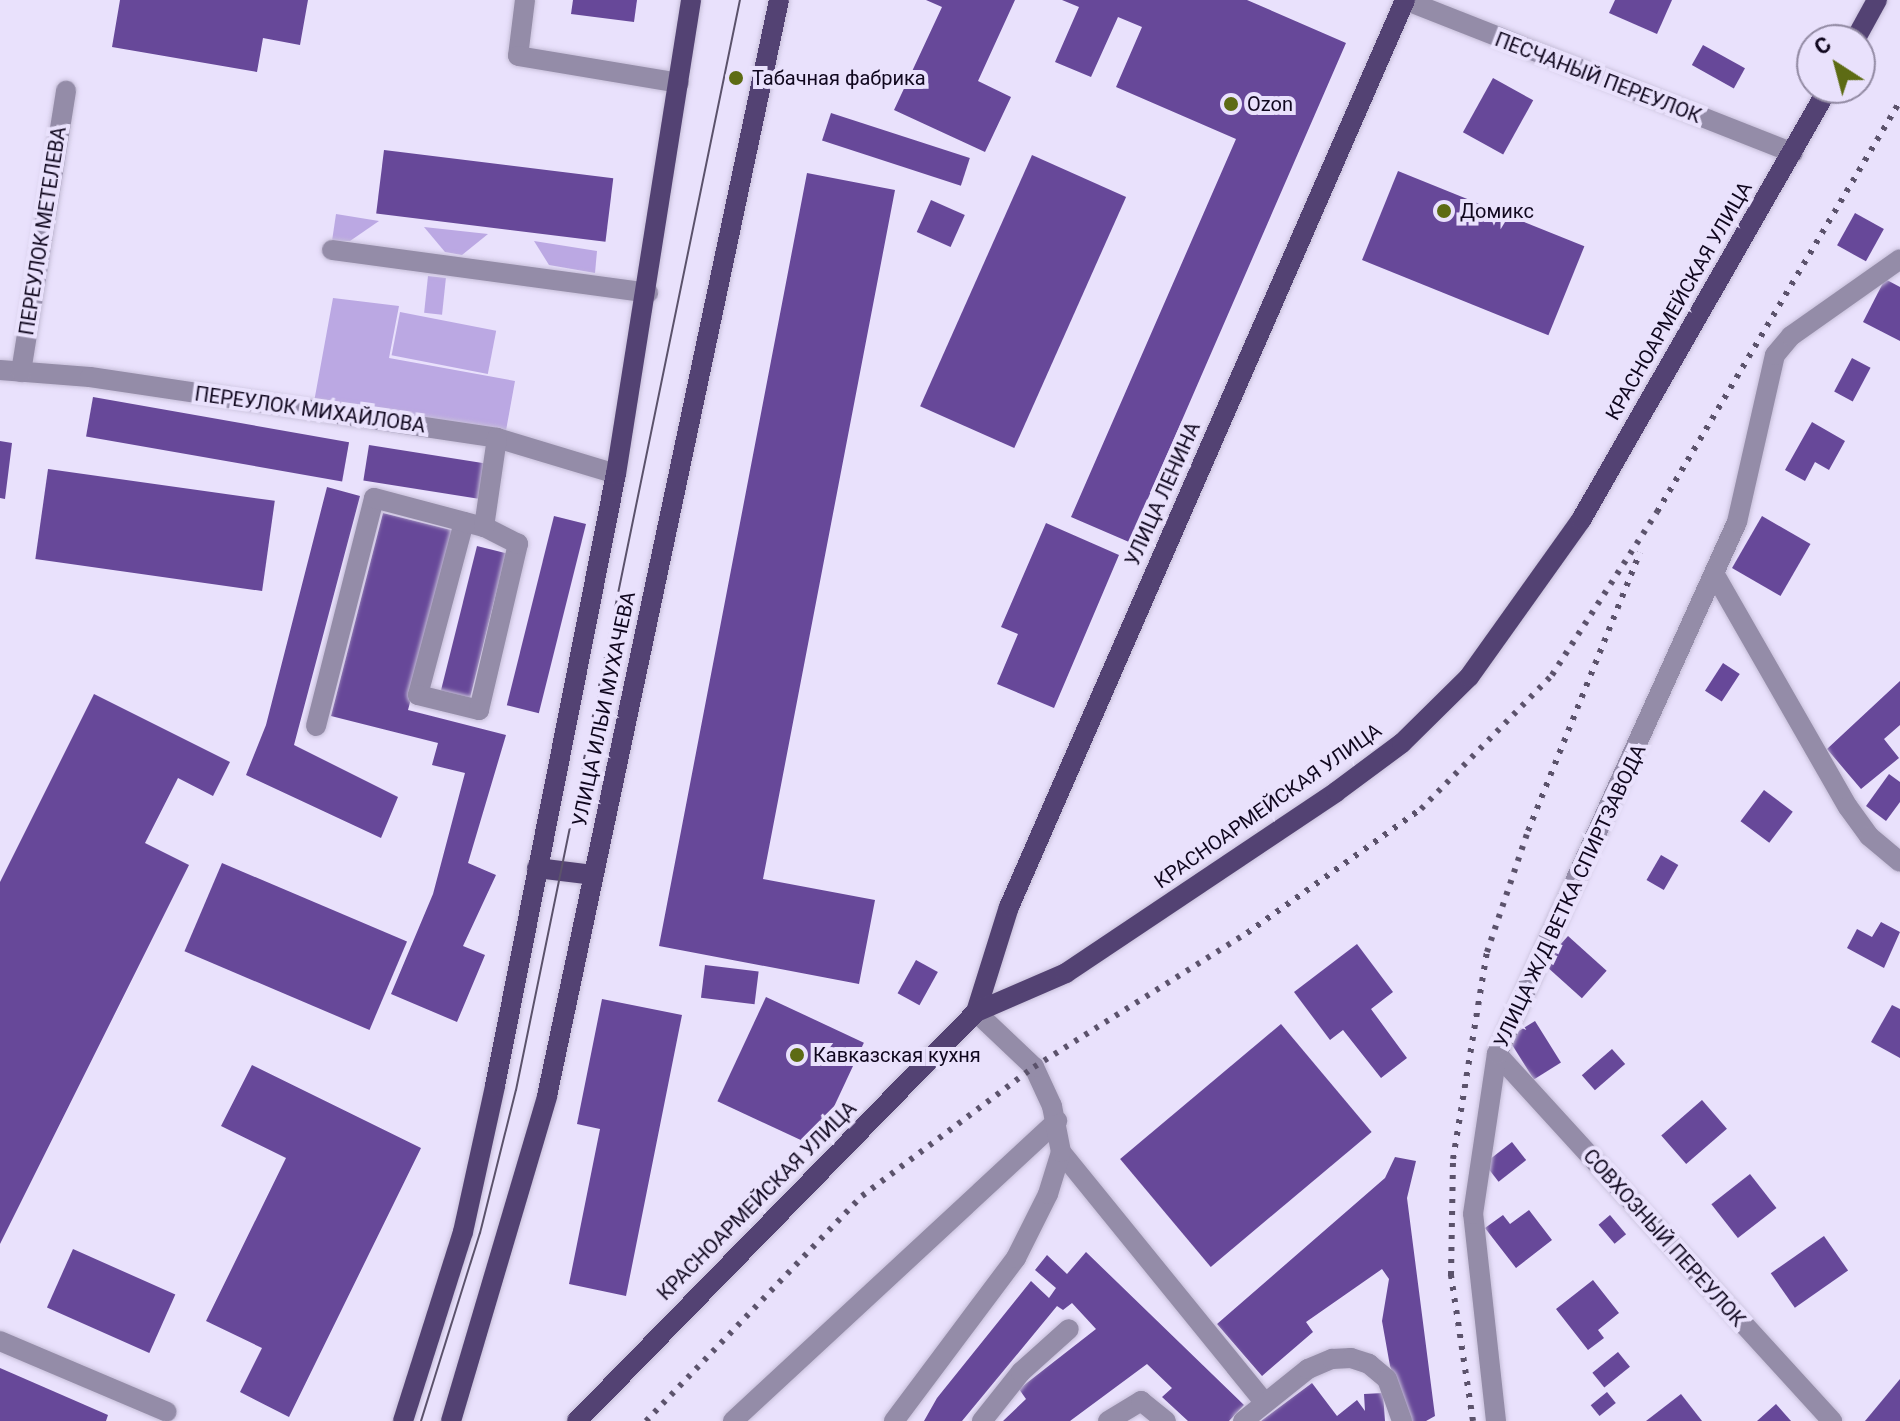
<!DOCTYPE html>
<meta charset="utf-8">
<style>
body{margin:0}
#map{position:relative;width:1900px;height:1421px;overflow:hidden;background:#e9e1fc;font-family:Roboto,sans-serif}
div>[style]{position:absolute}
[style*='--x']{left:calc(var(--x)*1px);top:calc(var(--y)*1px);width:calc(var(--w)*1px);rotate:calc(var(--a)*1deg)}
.green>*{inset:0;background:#bba8e3;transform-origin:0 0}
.building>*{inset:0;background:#674899;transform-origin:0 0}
.roads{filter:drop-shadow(0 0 2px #c6bed8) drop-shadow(0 0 2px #c6bed8)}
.minor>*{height:20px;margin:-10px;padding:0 10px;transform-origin:10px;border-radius:10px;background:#948ca8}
.major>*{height:20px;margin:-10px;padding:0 10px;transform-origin:10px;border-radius:10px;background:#534273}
.tram>*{height:2px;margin:-1px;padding:0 1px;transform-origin:1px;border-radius:1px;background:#5b526b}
.rail>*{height:6px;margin-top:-3px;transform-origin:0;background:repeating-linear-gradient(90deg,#5b526b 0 4px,transparent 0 12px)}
.dots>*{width:22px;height:22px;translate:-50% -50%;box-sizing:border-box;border:4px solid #e9e1fc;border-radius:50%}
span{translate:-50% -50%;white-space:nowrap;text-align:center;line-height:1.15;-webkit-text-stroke:8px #e9e1fc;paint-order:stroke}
.poi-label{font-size:20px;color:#10071e}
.left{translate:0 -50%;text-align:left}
.street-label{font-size:20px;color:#10071e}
.north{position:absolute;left:1796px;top:24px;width:80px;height:80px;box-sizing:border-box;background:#e9e1fc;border:2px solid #928aa3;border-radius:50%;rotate:324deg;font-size:22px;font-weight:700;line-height:32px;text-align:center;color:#10071e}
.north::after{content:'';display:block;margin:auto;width:28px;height:36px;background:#5d6b14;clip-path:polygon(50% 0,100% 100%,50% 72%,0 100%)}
</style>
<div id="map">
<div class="green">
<div style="clip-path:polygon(336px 214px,379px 221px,350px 241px,332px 241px)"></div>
<div style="clip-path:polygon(424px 227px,488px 234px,462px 255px,445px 252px)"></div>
<div style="clip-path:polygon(534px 241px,597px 251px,595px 273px,549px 265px)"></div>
<div style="left:428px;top:276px;width:18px;height:37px;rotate:6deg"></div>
<div style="clip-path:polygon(333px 298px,399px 306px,389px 358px,515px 381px,505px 436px,314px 402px)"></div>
<div style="left:400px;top:312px;width:98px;height:44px;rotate:11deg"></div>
</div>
<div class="building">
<div style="clip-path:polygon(120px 0,308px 0,300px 45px,263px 38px,257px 72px,112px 47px)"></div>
<div style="clip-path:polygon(573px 0,637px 0,634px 22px,571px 14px)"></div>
<div style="clip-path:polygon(926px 0,1015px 0,978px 81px,1011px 97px,985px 152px,894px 110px,942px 7px)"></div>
<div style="clip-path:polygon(1062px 0,1247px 0,1346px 43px,1129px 542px,1071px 517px,1236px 139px,1116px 87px,1142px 27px,1118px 17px,1091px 77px,1055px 62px,1079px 7px)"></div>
<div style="clip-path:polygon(1615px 0,1672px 0,1657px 34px,1609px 13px)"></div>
<div style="left:1703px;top:45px;width:48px;height:23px;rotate:29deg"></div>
<div style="left:1493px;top:78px;width:46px;height:62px;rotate:29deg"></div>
<div style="left:831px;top:113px;width:146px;height:29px;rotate:18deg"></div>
<div style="left:384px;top:150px;width:231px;height:64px;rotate:7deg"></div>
<div style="left:1032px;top:155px;width:103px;height:275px;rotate:24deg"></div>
<div style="left:1398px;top:171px;width:201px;height:96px;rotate:22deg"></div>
<div style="clip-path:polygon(807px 173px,895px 190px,763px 879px,875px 900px,859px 984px,659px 946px)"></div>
<div style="left:931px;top:200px;width:37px;height:35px;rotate:24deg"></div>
<div style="left:1855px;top:213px;width:33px;height:37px;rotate:29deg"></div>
<div style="clip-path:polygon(1885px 279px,1900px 287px,1900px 341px,1863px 322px)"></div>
<div style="left:1852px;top:358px;width:21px;height:38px;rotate:28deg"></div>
<div style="left:93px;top:397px;width:260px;height:40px;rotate:10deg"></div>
<div style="clip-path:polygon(1812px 422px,1845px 441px,1829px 470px,1815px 462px,1805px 481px,1785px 470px)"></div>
<div style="clip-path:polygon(0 441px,12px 443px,5px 499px,0 498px)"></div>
<div style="left:369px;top:445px;width:118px;height:36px;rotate:9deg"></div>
<div style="left:48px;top:469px;width:229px;height:91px;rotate:8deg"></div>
<div style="clip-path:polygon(327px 487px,360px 496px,294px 745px,398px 797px,381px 838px,246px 775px,266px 725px)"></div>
<div style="clip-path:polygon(383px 513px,455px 531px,408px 710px,506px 735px,468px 863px,496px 875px,463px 946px,485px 955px,457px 1022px,391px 994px,433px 894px,465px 773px,432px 765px,438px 743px,331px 716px)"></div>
<div style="left:554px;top:516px;width:33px;height:195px;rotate:14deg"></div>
<div style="left:1762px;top:516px;width:56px;height:60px;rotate:30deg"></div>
<div style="clip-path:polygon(1046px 523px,1119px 555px,1054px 708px,997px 684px,1018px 634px,1001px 627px)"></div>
<div style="left:477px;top:546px;width:30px;height:149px;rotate:14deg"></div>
<div style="left:1723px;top:663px;width:20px;height:33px;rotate:33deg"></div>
<div style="clip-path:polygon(1900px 681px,1900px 725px,1884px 739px,1899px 758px,1861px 789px,1827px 749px)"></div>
<div style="clip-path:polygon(94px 694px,230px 762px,213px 796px,178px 778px,145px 843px,189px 865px,0 1244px,0 882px)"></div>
<div style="clip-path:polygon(1889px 774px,1900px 782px,1900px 802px,1886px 821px,1866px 806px)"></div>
<div style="left:1764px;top:790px;width:36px;height:39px;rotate:37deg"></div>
<div style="left:1661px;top:855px;width:20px;height:29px;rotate:30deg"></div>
<div style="left:222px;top:863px;width:201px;height:96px;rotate:23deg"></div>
<div style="clip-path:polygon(1881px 922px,1900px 932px,1884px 968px,1847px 948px,1857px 929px,1872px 937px)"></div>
<div style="left:1568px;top:936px;width:52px;height:37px;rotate:42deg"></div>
<div style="clip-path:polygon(1357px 944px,1393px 992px,1371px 1009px,1407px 1058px,1381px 1078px,1343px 1030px,1330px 1040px,1294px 992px)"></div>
<div style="left:916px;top:960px;width:25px;height:38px;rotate:29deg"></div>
<div style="left:705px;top:965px;width:54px;height:33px;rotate:7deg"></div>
<div style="left:766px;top:997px;width:108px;height:115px;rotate:25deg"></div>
<div style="clip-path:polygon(602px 999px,682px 1015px,626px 1296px,569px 1284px,600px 1129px,577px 1124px)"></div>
<div style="clip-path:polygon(1892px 1005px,1900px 1009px,1900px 1058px,1871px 1042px)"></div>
<div style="left:1535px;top:1021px;width:49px;height:32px;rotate:58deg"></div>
<div style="left:1281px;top:1024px;width:141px;height:210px;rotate:50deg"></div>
<div style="left:1612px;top:1049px;width:20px;height:40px;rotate:49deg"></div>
<div style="clip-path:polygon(252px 1065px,421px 1148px,289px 1417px,240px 1392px,262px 1348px,206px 1321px,286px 1158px,221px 1126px)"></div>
<div style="left:1702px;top:1100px;width:38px;height:54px;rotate:49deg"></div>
<div style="left:1512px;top:1142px;width:23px;height:35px;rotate:52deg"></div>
<div style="clip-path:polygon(1395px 1157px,1416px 1161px,1407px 1198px,1435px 1416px,1426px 1421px,1412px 1421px,1406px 1414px,1390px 1366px,1382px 1321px,1389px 1279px,1382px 1269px,1306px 1322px,1313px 1332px,1262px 1376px,1217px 1324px,1385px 1178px)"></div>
<div style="left:1750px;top:1174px;width:43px;height:49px;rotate:52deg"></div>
<div style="clip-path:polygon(1529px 1210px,1552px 1240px,1516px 1268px,1485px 1228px,1503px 1215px,1510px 1224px)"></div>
<div style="left:1610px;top:1215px;width:25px;height:15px;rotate:50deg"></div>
<div style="left:1824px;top:1236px;width:42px;height:65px;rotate:55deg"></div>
<div style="left:73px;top:1249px;width:112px;height:64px;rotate:24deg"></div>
<div style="clip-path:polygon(1086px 1252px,1244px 1405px,1229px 1421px,1188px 1421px,1162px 1397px,1172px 1388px,1147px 1364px,1070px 1421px,1003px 1421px,1026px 1399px,1019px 1389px,1096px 1329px,1072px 1303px,1063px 1310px,1057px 1306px,962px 1421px,924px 1421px,937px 1398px,1031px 1281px,1049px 1298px,1056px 1288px,1035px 1270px,1047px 1255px,1067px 1274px)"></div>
<div style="clip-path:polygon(1593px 1280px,1619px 1313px,1598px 1330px,1604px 1338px,1588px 1350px,1556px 1309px)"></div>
<div style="left:1618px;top:1352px;width:19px;height:33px;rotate:51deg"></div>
<div style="clip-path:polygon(0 1368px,108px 1415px,106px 1421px,0 1421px)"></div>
<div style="clip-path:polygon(1900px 1379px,1900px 1421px,1865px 1421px)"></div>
<div style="clip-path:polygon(1312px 1383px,1337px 1416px,1357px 1400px,1365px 1411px,1364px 1394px,1383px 1393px,1385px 1421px,1261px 1421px)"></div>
<div style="left:1607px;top:1392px;width:14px;height:21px;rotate:51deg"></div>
<div style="clip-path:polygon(1681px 1394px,1702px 1421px,1646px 1421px)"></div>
<div style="clip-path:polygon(1776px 1404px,1791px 1421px,1757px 1421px)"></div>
</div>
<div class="roads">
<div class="minor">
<div style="--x:525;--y:0;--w:56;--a:97.1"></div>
<div style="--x:518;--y:56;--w:163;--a:9.5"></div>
<div style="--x:1405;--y:0;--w:417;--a:21.5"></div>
<div style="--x:332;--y:250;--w:319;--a:7.7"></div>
<div style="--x:0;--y:370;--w:90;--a:4.4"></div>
<div style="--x:90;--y:377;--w:412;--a:8.5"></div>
<div style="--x:497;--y:438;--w:124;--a:16.8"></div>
<div style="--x:21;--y:372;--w:285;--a:-80.9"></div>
<div style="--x:464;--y:522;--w:179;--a:104.9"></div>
<div style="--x:418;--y:695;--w:63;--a:13.8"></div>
<div style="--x:479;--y:710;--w:171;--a:-76.8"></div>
<div style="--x:518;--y:544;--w:38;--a:-153"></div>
<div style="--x:1715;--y:575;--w:267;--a:60.2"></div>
<div style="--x:1848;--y:807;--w:36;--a:54"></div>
<div style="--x:1869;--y:836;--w:40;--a:40"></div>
<div style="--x:316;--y:726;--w:235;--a:-75.7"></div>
<div style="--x:374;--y:498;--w:114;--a:14.8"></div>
<div style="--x:484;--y:527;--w:90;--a:-81.7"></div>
<div style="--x:1497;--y:1054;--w:497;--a:47.6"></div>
<div style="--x:1061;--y:1152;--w:322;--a:50.9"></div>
<div style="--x:0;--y:1341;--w:181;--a:23"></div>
<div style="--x:733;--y:1421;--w:442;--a:-42.8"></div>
<div style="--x:894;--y:1421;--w:204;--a:-53.2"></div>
<div style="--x:1016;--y:1258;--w:72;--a:-63.4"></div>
<div style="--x:1048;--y:1194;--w:44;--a:-72.8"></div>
<div style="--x:1061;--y:1152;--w:47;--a:-101.1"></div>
<div style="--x:1052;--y:1106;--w:43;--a:-114.8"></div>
<div style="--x:1034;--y:1067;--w:80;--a:-136.5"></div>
<div style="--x:982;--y:1421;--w:63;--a:-51.5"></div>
<div style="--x:1021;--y:1372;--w:64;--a:-41.9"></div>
<div style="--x:1108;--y:1421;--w:39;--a:-31"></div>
<div style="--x:1141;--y:1401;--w:32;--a:39"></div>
<div style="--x:1243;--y:1421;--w:83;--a:-38.7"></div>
<div style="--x:1308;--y:1369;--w:26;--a:-23"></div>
<div style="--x:1332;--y:1359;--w:19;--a:-3"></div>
<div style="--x:1351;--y:1358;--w:19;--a:18"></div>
<div style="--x:1369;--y:1364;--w:23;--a:40"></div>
<div style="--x:1387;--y:1379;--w:45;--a:70.3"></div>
<div style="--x:1496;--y:1421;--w:208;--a:-96.3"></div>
<div style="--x:1473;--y:1214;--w:162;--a:-81.5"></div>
<div style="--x:1497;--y:1054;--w:584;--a:-65.72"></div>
<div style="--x:1737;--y:522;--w:171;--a:-77.2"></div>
<div style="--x:1775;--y:355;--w:25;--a:-50"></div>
<div style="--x:1791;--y:336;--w:133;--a:-35.2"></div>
</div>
<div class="major">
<div style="--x:1855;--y:40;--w:46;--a:-61.2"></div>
<div style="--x:537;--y:868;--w:56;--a:7.1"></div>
<div style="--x:976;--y:1012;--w:110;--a:-72.6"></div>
<div style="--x:1009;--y:907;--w:990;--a:-66.41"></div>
<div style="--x:403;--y:1421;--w:198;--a:-72.4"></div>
<div style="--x:463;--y:1232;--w:149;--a:-77.6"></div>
<div style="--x:495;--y:1086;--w:624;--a:-78.82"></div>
<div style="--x:616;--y:474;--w:480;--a:-81"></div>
<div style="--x:451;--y:1421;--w:339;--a:-73.5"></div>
<div style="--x:547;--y:1096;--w:1120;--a:-78.05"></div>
<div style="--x:577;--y:1421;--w:571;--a:-45.71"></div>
<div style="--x:976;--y:1012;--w:98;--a:-23.4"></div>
<div style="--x:1066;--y:973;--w:325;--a:-33.8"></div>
<div style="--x:1336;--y:792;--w:82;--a:-36.6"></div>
<div style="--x:1402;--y:743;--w:94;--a:-44.6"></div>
<div style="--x:1469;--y:677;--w:193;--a:-54.5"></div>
<div style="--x:1581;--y:520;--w:498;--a:-60.2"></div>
</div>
</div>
<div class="tram">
<div style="--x:421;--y:1421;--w:197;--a:-72.6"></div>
<div style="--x:480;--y:1233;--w:147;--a:-75.9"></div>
<div style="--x:516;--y:1090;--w:1113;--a:-78.39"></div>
</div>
<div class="rail">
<div style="--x:646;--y:1421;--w:312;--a:-46.2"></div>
<div style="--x:862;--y:1196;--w:215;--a:-36.9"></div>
<div style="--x:1034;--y:1067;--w:252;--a:-32.2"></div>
<div style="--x:1247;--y:933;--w:214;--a:-35.5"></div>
<div style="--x:1421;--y:809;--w:187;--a:-45.6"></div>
<div style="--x:1552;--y:675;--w:194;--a:-57.2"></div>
<div style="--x:1657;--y:512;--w:477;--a:-59.4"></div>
<div style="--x:1473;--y:1421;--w:148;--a:-98.6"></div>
<div style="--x:1451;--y:1275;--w:116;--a:-89"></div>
<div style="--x:1453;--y:1159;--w:210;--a:-80.7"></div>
<div style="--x:1487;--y:952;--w:128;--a:-71.3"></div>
<div style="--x:1528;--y:831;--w:300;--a:-68.1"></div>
</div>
<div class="dots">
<div style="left:736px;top:78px;background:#5d6b14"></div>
<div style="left:1231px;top:104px;background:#5d6b14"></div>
<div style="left:1444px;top:211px;background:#5d6b14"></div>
<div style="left:797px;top:1055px;background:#5d6b14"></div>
</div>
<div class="poi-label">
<span class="left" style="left:752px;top:78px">Табачная фабрика</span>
<span class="left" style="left:1247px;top:104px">Ozon</span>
<span class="left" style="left:1460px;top:211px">Домикс</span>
<span class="left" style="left:813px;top:1055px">Кавказская кухня</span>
</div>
<div class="street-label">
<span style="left:1598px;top:78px;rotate:21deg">ПЕСЧАНЫЙ ПЕРЕУЛОК</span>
<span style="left:43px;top:231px;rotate:-81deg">ПЕРЕУЛОК МЕТЕЛЕВА</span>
<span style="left:1679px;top:301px;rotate:-60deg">КРАСНОАРМЕЙСКАЯ УЛИЦА</span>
<span style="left:310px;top:410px;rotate:8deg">ПЕРЕУЛОК МИХАЙЛОВА</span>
<span style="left:1163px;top:494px;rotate:-66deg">УЛИЦА ЛЕНИНА</span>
<span style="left:604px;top:709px;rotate:-78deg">УЛИЦА ИЛЬИ МУХАЧЕВА</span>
<span style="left:1268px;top:806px;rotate:-35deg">КРАСНОАРМЕЙСКАЯ УЛИЦА</span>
<span style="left:1570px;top:896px;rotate:-65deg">УЛИЦА Ж/Д ВЕТКА СПИРТЗАВОДА</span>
<span style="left:757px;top:1201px;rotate:-45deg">КРАСНОАРМЕЙСКАЯ УЛИЦА</span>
<span style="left:1664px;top:1238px;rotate:48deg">СОВХОЗНЫЙ ПЕРЕУЛОК</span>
</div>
<div class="north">С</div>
</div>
